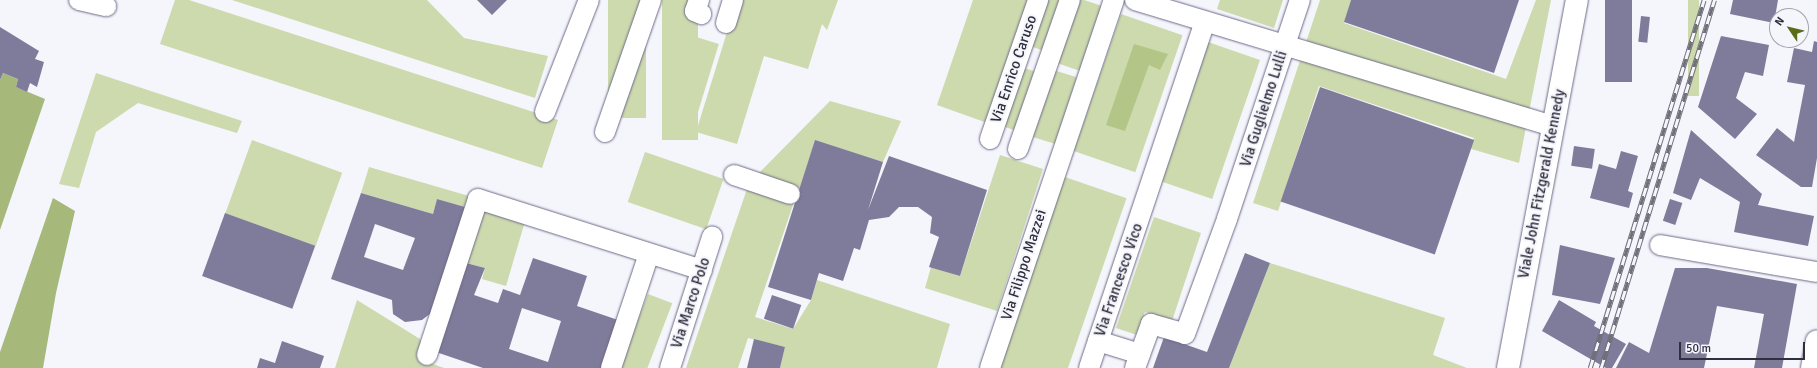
<!DOCTYPE html>
<style>
body{margin:0}
#map{position:relative;width:1817px;height:368px;overflow:hidden;background:#f5f5fc;font-family:Signika,sans-serif}
div>[style]{position:absolute}
[style*='--x']{left:calc(var(--x)*1px);top:calc(var(--y)*1px);width:calc(var(--w)*1px);rotate:calc(var(--a)*1deg)}
.green>*{inset:0;background:#ccdaad;transform-origin:0 0}
.forest>*{inset:0;background:#a6b87a}
.water>*{inset:0;background:#b3c688}
.building>*{inset:0;background:#7f7b9a;transform-origin:0 0}
.roads{filter:drop-shadow(0 0 1px #6d6987) drop-shadow(0 0 1px #6d6987)}
.street>*{height:20px;margin:-10px;padding:0 10px;transform-origin:10px;border-radius:10px;background:#fff}
.secondary>*{height:22px;margin:-11px;padding:0 11px;transform-origin:11px;border-radius:11px;background:#fff}
.primary>*{height:22px;margin:-11px;padding:0 11px;transform-origin:11px;border-radius:11px;background:#fff}
.rail>*{height:4.5px;margin-top:-2.25px;transform-origin:0;background:repeating-linear-gradient(90deg,#f5f5fc 0 9px,#706f7a 0 18px);box-sizing:border-box;border-block:1px solid #706f7a}
span{translate:-50% -50%;white-space:nowrap;text-align:center;line-height:1.15;-webkit-text-stroke:4px #f5f5fc;paint-order:stroke}
.street-label{font-size:15px;color:#312f3d}
.north{position:absolute;left:1769px;top:8px;width:40px;height:40px;box-sizing:border-box;background:#f5f5fc;border:1px solid #a7a6b0;border-radius:50%;rotate:305deg;font-size:11px;font-weight:700;line-height:16px;text-align:center;color:#312f3d}
.north::after{content:'';display:block;margin:auto;width:14px;height:18px;background:#596c19;clip-path:polygon(50% 0,100% 100%,50% 72%,0 100%)}
.scale{position:absolute;left:1679px;top:342px;width:126px;height:18px;box-sizing:border-box;border:2px solid #312f3d;border-top:0;padding-left:5px;font-size:12px;line-height:14px;white-space:nowrap;color:#312f3d;-webkit-text-stroke:3px #f5f5fc;paint-order:stroke}
</style>
<div id="map">
<div class="green">
<div style="clip-path:polygon(175px 0,189px 0,558px 120px,542px 168px,160px 44px)"></div>
<div style="clip-path:polygon(232px 0,427px 0,464px 38px,548px 56px,535px 98px)"></div>
<div style="left:608px;top:0;width:38px;height:118px"></div>
<div style="left:662px;top:0;width:36px;height:140px"></div>
<div style="clip-path:polygon(737px 0,838px 0,827px 30px,822px 24px,808px 69px,764px 56px,737px 144px,696px 132px)"></div>
<div style="clip-path:polygon(973px 0,1037px 0,993px 125px,937px 105px)"></div>
<div style="clip-path:polygon(1046px 0,1064px 0,1047px 52px,1030px 46px)"></div>
<div style="clip-path:polygon(1075px 0,1084px 0,1102px 6px,1080px 71px,1054px 62px)"></div>
<div style="clip-path:polygon(1220px 0,1283px 0,1274px 28px,1217px 9px)"></div>
<div style="clip-path:polygon(1320px 0,1351px 0,1344px 23px,1506px 79px,1536px 0,1551px 0,1519px 163px,1468px 148px,1474px 138px,1319px 86px,1278px 211px,1253px 203px)"></div>
<div style="left:1688px;top:0;width:11px;height:96px"></div>
<div style="left:1121px;top:14px;width:65px;height:145px;rotate:19deg"></div>
<div style="left:693px;top:36px;width:27px;height:77px;rotate:17deg"></div>
<div style="left:1208px;top:42px;width:55px;height:147px;rotate:19deg"></div>
<div style="left:1024px;top:68px;width:19px;height:62px;rotate:18deg"></div>
<div style="left:1050px;top:69px;width:28px;height:70px;rotate:17deg"></div>
<div style="clip-path:polygon(96px 73px,242px 121px,237px 133px,138px 103px,96px 132px,79px 188px,59px 184px)"></div>
<div style="clip-path:polygon(830px 101px,901px 121px,883px 162px,815px 141px,800px 188px,757px 175px)"></div>
<div style="left:252px;top:140px;width:96px;height:78px;rotate:20deg"></div>
<div style="left:645px;top:152px;width:83px;height:53px;rotate:19deg"></div>
<div style="clip-path:polygon(1000px 155px,1043px 169px,997px 311px,925px 288px,931px 267px,960px 276px)"></div>
<div style="clip-path:polygon(369px 167px,469px 196px,465px 207px,437px 199px,433px 214px,361px 193px)"></div>
<div style="left:1065px;top:177px;width:65px;height:201px;rotate:19deg"></div>
<div style="clip-path:polygon(748px 186px,794px 202px,755px 317px,793px 329px,811px 300px,817px 280px,950px 324px,937px 368px,780px 368px,785px 347px,748px 338px,738px 368px,686px 368px)"></div>
<div style="clip-path:polygon(483px 206px,526px 218px,506px 286px,482px 279px,485px 268px,466px 263px)"></div>
<div style="clip-path:polygon(1154px 217px,1201px 233px,1172px 321px,1145px 312px,1137px 335px,1116px 328px)"></div>
<div style="clip-path:polygon(1270px 263px,1445px 318px,1433px 355px,1467px 368px,1229px 368px)"></div>
<div style="left:648px;top:294px;width:26px;height:78px;rotate:21deg"></div>
<div style="clip-path:polygon(357px 300px,420px 339px,430px 363px,444px 368px,335px 368px)"></div>
</div>
<div class="forest">
<div style="clip-path:polygon(3px 73px,18px 79px,16px 87px,45px 99px,0 230px,0 80px)"></div>
<div style="clip-path:polygon(53px 198px,75px 211px,56px 293px,43px 368px,0 368px,0 352px)"></div>
</div>
<div class="water">
<div style="clip-path:polygon(1134px 44px,1168px 54px,1160px 70px,1149px 65px,1125px 131px,1106px 125px)"></div>
</div>
<div class="building">
<div style="clip-path:polygon(477px 0,507px 0,492px 15px)"></div>
<div style="clip-path:polygon(1351px 0,1519px 0,1494px 73px,1344px 22px)"></div>
<div style="left:1605px;top:0;width:27px;height:82px"></div>
<div style="clip-path:polygon(1733px 0,1778px 0,1774px 23px,1730px 14px)"></div>
<div style="left:1641px;top:16px;width:9px;height:26px;rotate:6deg"></div>
<div style="clip-path:polygon(0 27px,39px 51px,35px 59px,44px 62px,37px 87px,30px 83px,27px 92px,16px 87px,18px 79px,3px 73px,0 80px)"></div>
<div style="clip-path:polygon(1721px 36px,1769px 45px,1763px 76px,1745px 72px,1736px 98px,1757px 114px,1735px 139px,1698px 107px)"></div>
<div style="clip-path:polygon(1814px 41px,1817px 42px,1817px 158px,1812px 187px,1801px 187px,1756px 155px,1777px 128px,1794px 142px,1805px 85px,1787px 82px,1794px 48px,1812px 52px)"></div>
<div style="left:1320px;top:87px;width:163px;height:121px;rotate:19deg"></div>
<div style="clip-path:polygon(1691px 130px,1762px 194px,1758px 205px,1814px 216px,1808px 246px,1734px 232px,1740px 202px,1700px 178px,1691px 200px,1673px 193px)"></div>
<div style="clip-path:polygon(815px 140px,883px 162px,868px 210px,889px 156px,987px 190px,960px 276px,929px 267px,939px 237px,930px 233px,932px 217px,918px 207px,899px 207px,889px 217px,869px 220px,860px 250px,854px 248px,843px 281px,819px 273px,811px 300px,768px 287px)"></div>
<div style="left:1574px;top:146px;width:21px;height:20px;rotate:8deg"></div>
<div style="clip-path:polygon(1621px 151px,1638px 156px,1628px 191px,1633px 193px,1629px 208px,1590px 198px,1599px 164px,1616px 169px)"></div>
<div style="clip-path:polygon(evenodd,361px 193px,433px 214px,437px 199px,465px 207px,435px 310px,422px 320px,405px 322px,393px 314px,392px 300px,331px 279px,361px 193px,375px 224px,415px 238px,403px 270px,364px 257px,375px 224px)"></div>
<div style="left:1670px;top:199px;width:13px;height:23px;rotate:18deg"></div>
<div style="left:225px;top:213px;width:96px;height:67px;rotate:20deg"></div>
<div style="clip-path:polygon(1560px 245px,1615px 258px,1600px 304px,1552px 295px)"></div>
<div style="clip-path:polygon(1245px 253px,1270px 263px,1229px 368px,1153px 368px,1164px 337px,1207px 352px)"></div>
<div style="clip-path:polygon(evenodd,533px 258px,587px 276px,577px 306px,618px 320px,601px 368px,483px 368px,436px 352px,466px 263px,485px 268px,474px 295px,498px 303px,503px 289px,520px 295px,533px 258px,522px 308px,561px 321px,548px 362px,509px 349px,522px 308px)"></div>
<div style="clip-path:polygon(1675px 268px,1707px 268px,1797px 284px,1782px 368px,1754px 368px,1764px 314px,1717px 306px,1704px 368px,1616px 368px,1629px 342px,1649px 353px)"></div>
<div style="left:772px;top:295px;width:31px;height:25px;rotate:19deg"></div>
<div style="clip-path:polygon(1559px 300px,1596px 322px,1594px 326px,1626px 344px,1612px 368px,1606px 368px,1542px 331px)"></div>
<div style="clip-path:polygon(754px 339px,785px 347px,780px 368px,747px 368px)"></div>
<div style="clip-path:polygon(282px 341px,324px 356px,320px 368px,257px 368px,260px 358px,275px 363px)"></div>
</div>
<div class="roads">
<div class="street">
<div style="--x:79;--y:0;--w:28;--a:13"></div>
<div style="--x:699;--y:0;--w:12;--a:110"></div>
<div style="--x:695;--y:11;--w:7;--a:27"></div>
<div style="--x:1135;--y:0;--w:436;--a:16.8"></div>
<div style="--x:726;--y:23;--w:24;--a:-73"></div>
<div style="--x:545;--y:112;--w:120;--a:-68.6"></div>
<div style="--x:605;--y:132;--w:140;--a:-70.8"></div>
<div style="--x:990;--y:139;--w:147;--a:-70.9"></div>
<div style="--x:1018;--y:149;--w:158;--a:-70.8"></div>
<div style="--x:734;--y:175;--w:59;--a:18.7"></div>
<div style="--x:1660;--y:245;--w:159;--a:9.8"></div>
<div style="--x:1098;--y:341;--w:44;--a:17.2"></div>
<div style="--x:427;--y:355;--w:164;--a:-71.9"></div>
<div style="--x:478;--y:199;--w:235;--a:17.6"></div>
<div style="--x:611;--y:368;--w:120;--a:-71.6"></div>
<div style="--x:670;--y:368;--w:138;--a:-72.2"></div>
<div style="--x:990;--y:368;--w:388;--a:-71.4"></div>
<div style="--x:1089;--y:368;--w:365;--a:-71.5"></div>
<div style="--x:1135;--y:368;--w:47;--a:-70"></div>
<div style="--x:1151;--y:324;--w:35;--a:16"></div>
<div style="--x:1185;--y:334;--w:122;--a:-69.9"></div>
<div style="--x:1227;--y:219;--w:231;--a:-71.6"></div>
</div>
<div class="secondary">
<div style="--x:1812;--y:368;--w:27;--a:-80"></div>
</div>
<div class="primary">
<div style="--x:1508;--y:368;--w:374;--a:-79.4"></div>
</div>
</div>
<div class="rail">
<div style="--x:1590;--y:368;--w:385;--a:-72.8"></div>
<div style="--x:1601;--y:368;--w:385;--a:-72.9"></div>
</div>
<div class="street-label">
<span style="left:1014px;top:69px;rotate:-71deg">Via Enrico Caruso</span>
<span style="left:1264px;top:109px;rotate:-72deg">Via Guglielmo Lulli</span>
<span style="left:1542px;top:184px;rotate:-79deg">Viale John Fitzgerald Kennedy</span>
<span style="left:1024px;top:265px;rotate:-72deg">Via Filippo Mazzei</span>
<span style="left:1119px;top:280px;rotate:-71deg">Via Francesco Vico</span>
<span style="left:691px;top:303px;rotate:-72deg">Via Marco Polo</span>
</div>
<div class="north">N</div>
<div class="scale">50 m</div>
</div>
